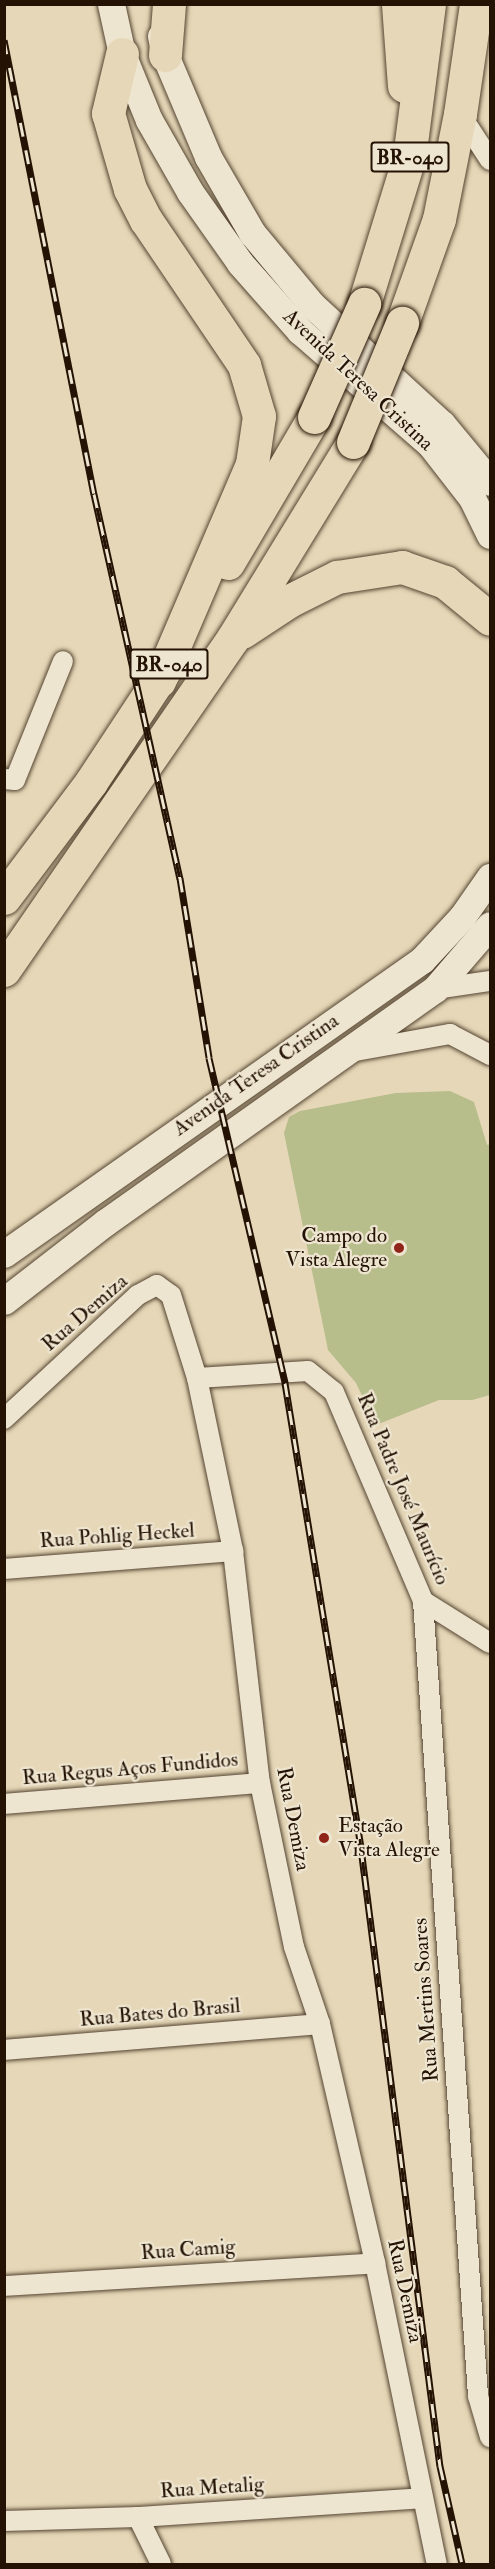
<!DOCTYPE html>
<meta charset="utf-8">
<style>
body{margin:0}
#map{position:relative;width:495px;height:2569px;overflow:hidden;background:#e5d7b7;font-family:"IM FELL Double Pica",serif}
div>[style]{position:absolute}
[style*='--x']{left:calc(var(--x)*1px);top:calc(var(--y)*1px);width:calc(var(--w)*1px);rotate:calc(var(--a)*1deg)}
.green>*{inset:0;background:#b8bd8c}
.roads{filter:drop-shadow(0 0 2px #544431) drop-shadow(0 0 2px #544431)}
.minor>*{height:20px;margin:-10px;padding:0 10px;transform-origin:10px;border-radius:10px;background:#eee5d0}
.secondary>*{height:27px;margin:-13.5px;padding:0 13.5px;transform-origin:13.5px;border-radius:13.5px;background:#eee5d0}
.motorway>*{height:33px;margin:-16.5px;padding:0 16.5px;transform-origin:16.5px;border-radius:16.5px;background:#e5d7b7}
.rail>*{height:7px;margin-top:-3.5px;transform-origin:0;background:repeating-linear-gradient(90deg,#eee5d0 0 14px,#241304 0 28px);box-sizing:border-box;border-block:2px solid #241304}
.bridges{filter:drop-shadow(0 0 2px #241304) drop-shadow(0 0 2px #241304)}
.motorway-bridge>*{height:33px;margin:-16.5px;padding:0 16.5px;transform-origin:16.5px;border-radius:16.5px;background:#e5d7b7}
.dots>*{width:16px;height:16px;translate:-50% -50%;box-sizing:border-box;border:3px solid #eee5d0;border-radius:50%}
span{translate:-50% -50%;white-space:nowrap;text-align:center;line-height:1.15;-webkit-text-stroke:4.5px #eee5d0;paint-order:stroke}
.shield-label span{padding:2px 4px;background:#eee5d0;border:2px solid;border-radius:4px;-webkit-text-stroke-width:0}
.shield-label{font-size:20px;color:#241304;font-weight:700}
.street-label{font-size:21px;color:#241304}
.poi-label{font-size:21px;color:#241304}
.right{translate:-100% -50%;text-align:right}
.left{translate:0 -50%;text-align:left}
.frame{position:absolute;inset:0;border:6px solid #241304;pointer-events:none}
</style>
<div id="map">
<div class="green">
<div style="clip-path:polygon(450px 1091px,474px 1102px,487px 1145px,490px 1144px,490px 1395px,472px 1400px,439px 1400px,376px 1425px,356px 1383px,328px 1350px,284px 1133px,289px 1117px,300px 1111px,396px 1093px)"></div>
</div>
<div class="roads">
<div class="minor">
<div style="--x:460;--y:114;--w:55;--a:56.9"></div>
<div style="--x:4;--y:779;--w:11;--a:5"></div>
<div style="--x:15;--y:780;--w:128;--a:-68"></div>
<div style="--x:435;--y:989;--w:56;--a:-8.3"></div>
<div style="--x:350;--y:1052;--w:102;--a:-10.2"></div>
<div style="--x:450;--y:1034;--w:45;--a:27.7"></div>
<div style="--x:197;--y:1378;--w:111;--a:-3.6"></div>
<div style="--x:308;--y:1371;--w:33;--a:39"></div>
<div style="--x:334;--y:1392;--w:227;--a:66.9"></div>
<div style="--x:423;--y:1601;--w:79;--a:32.1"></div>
<div style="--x:4;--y:1419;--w:183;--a:-42.8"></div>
<div style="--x:138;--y:1295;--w:21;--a:-28"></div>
<div style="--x:157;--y:1285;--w:17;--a:36"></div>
<div style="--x:171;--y:1295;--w:87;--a:72.6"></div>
<div style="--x:197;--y:1378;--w:177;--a:78.2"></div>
<div style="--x:233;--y:1551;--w:234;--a:83.4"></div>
<div style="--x:260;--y:1783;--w:167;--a:78.3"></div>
<div style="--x:294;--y:1947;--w:81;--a:71.3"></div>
<div style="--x:320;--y:2024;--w:245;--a:77"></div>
<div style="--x:375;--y:2263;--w:307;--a:78.4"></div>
<div style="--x:4;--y:1569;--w:230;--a:-4.5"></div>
<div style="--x:423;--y:1601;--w:797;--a:86.04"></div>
<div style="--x:478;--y:2396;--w:43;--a:73.7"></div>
<div style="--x:4;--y:1804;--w:257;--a:-4.7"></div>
<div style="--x:4;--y:2050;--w:317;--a:-4.7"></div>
<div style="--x:4;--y:2286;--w:372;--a:-3.5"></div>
<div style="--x:138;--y:2517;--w:52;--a:63.9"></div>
<div style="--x:4;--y:2521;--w:134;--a:-1.7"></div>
<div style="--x:138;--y:2517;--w:285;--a:-3.8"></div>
</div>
<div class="secondary">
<div style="--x:111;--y:4;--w:51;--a:77.6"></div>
<div style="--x:122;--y:54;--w:71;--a:67.8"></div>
<div style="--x:149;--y:120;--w:83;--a:60.3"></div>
<div style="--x:190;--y:192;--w:87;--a:54.8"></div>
<div style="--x:240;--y:263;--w:91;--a:48.6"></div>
<div style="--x:300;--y:331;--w:172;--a:41"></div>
<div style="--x:430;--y:444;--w:68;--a:52.1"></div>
<div style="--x:472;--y:498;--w:41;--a:64.1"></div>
<div style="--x:161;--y:36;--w:19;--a:78"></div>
<div style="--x:165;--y:55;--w:111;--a:67.1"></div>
<div style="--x:208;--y:157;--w:88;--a:59.9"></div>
<div style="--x:252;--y:233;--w:94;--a:50.2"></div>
<div style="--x:312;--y:305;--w:176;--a:42.5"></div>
<div style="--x:442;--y:424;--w:75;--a:50.4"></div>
<div style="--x:4;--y:1254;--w:511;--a:-35.12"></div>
<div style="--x:422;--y:960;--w:59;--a:-47.1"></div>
<div style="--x:462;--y:917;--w:49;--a:-55"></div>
<div style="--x:4;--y:1301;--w:129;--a:-37.8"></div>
<div style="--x:106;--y:1222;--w:403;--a:-35.3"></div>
<div style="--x:435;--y:989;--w:84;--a:-49.3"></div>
</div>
<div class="motorway">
<div style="--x:398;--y:4;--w:82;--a:85.8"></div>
<div style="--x:122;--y:54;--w:61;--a:103.3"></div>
<div style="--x:108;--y:113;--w:79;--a:73.9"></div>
<div style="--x:130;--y:189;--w:35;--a:63"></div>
<div style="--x:146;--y:220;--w:175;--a:55.9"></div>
<div style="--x:244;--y:365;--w:53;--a:73.6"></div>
<div style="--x:259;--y:416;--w:49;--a:98.3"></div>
<div style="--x:252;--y:464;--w:236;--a:113.2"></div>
<div style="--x:165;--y:55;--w:51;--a:-85.5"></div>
<div style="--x:364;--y:304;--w:153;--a:-72.9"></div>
<div style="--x:409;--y:158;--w:155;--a:-82.6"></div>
<div style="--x:402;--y:323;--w:110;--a:-70.4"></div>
<div style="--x:439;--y:219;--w:107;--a:-78.7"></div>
<div style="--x:460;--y:114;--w:111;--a:-81.7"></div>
<div style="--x:228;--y:563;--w:169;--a:-59.5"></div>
<div style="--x:242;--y:632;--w:56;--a:-33.4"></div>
<div style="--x:289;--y:601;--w:54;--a:-26.6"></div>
<div style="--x:337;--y:577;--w:66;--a:-8.7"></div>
<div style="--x:402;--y:567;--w:46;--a:19.2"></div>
<div style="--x:445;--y:582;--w:58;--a:39.4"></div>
<div style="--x:4;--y:898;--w:145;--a:-53.1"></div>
<div style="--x:91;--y:782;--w:144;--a:-56.6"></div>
<div style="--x:4;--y:970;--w:403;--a:-55.4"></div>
<div style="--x:233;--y:638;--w:230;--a:-58.5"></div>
</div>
</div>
<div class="rail">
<div style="--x:4;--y:40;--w:463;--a:78.8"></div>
<div style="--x:94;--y:494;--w:394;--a:77.4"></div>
<div style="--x:180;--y:878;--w:182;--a:80.8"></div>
<div style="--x:209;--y:1058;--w:334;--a:76.8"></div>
<div style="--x:285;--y:1383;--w:471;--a:80.7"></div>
<div style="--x:361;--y:1848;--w:623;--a:82.72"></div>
<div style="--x:440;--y:2466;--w:100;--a:77.3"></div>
</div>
<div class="bridges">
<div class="motorway-bridge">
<div style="--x:314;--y:417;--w:124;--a:-66.1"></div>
<div style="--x:353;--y:442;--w:129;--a:-67.6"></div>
</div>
</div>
<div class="dots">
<div style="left:399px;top:1248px;background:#8f2418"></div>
<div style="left:324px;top:1838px;background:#8f2418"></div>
</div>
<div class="shield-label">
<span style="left:410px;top:157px">BR-040</span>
<span style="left:169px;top:664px">BR-040</span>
</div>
<div class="street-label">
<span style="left:358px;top:380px;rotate:43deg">Avenida Teresa Cristina</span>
<span style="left:256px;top:1075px;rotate:-35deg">Avenida Teresa Cristina</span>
<span style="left:85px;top:1313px;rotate:-41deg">Rua Demiza</span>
<span style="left:403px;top:1489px;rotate:67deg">Rua Padre José Maurício</span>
<span style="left:117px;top:1536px;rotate:-4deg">Rua Pohlig Heckel</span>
<span style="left:130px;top:1769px;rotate:-5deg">Rua Regus Aços Fundidos</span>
<span style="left:293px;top:1819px;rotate:79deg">Rua Demiza</span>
<span style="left:426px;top:2000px;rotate:-94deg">Rua Mertins Soares</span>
<span style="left:160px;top:2013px;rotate:-5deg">Rua Bates do Brasil</span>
<span style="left:188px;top:2250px;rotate:-4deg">Rua Camig</span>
<span style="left:405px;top:2291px;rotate:78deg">Rua Demiza</span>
<span style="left:212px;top:2488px;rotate:-4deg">Rua Metalig</span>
</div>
<div class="poi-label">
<span class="right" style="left:387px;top:1248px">Campo do<br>Vista Alegre</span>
<span class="left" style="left:338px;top:1838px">Estação<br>Vista Alegre</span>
</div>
<div class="frame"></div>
</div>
